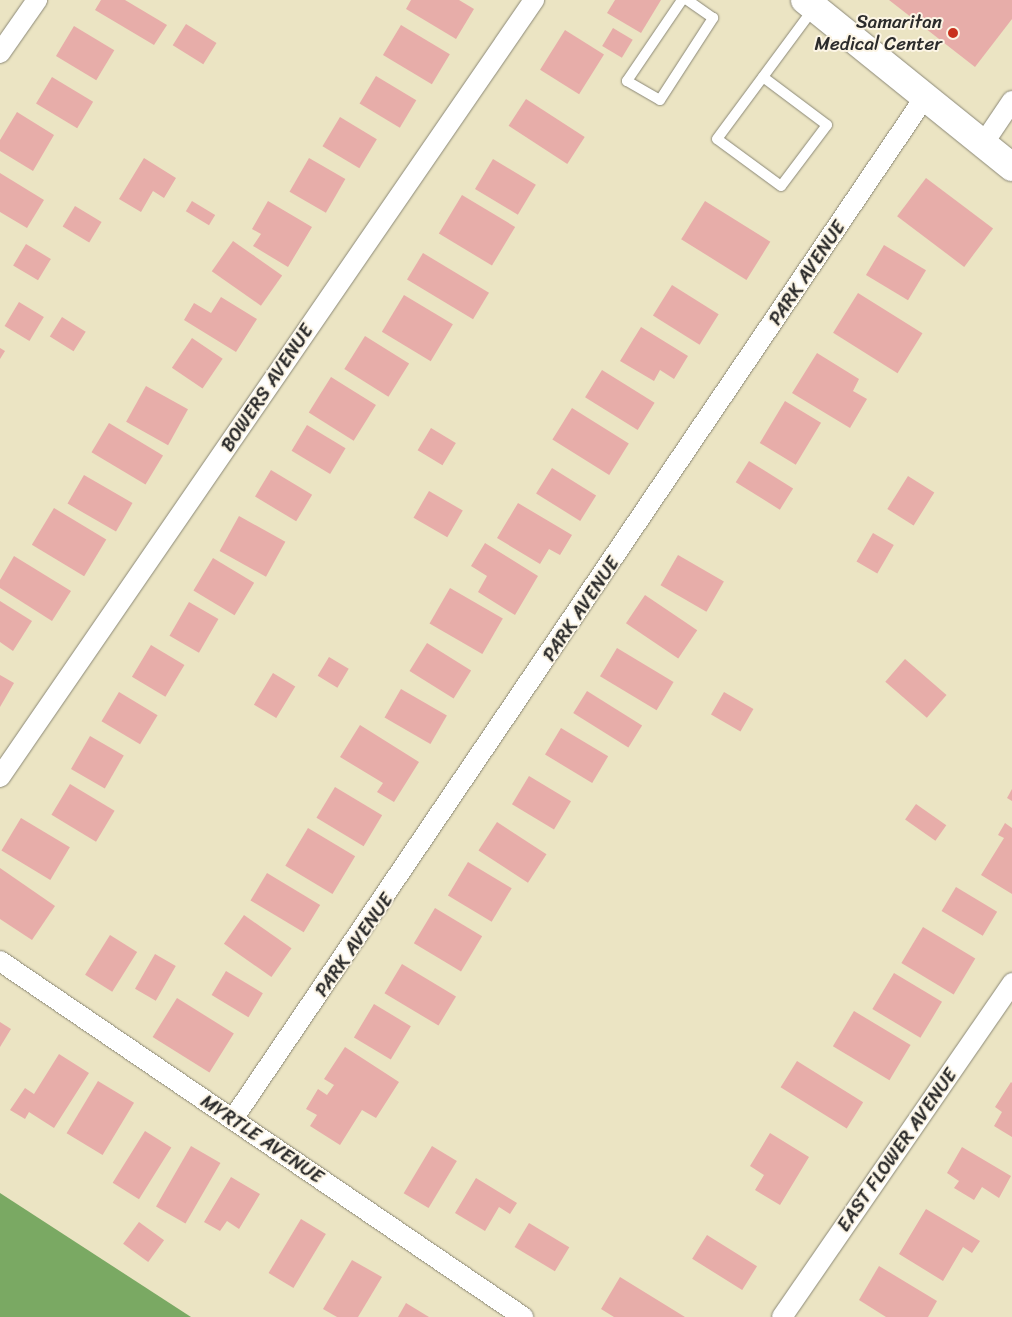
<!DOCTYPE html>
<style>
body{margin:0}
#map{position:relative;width:1012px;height:1317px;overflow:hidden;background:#ebe4c3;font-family:Sriracha,sans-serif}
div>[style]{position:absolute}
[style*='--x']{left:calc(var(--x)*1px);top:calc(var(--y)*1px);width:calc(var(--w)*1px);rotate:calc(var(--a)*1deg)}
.forest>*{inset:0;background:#7aa963}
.building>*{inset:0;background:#e7ada9;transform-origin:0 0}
.roads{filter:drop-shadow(0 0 1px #8b8877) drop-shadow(0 0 1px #8b8877)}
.lane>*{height:10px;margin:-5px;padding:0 5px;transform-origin:5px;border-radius:5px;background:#fff}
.street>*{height:20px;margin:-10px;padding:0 10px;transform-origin:10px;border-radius:10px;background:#fff}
.primary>*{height:28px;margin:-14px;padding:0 14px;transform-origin:14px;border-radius:14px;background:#fff}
.dots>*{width:14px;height:14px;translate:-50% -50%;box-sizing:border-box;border:2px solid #fcf5e5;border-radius:50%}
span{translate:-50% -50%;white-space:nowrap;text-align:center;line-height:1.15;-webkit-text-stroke:4px #fcf5e5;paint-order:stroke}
.poi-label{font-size:19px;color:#2b2b2b}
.right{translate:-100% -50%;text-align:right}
.street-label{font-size:19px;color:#2b2b2b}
</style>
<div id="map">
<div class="forest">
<div style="clip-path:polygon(0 1193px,191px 1317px,0 1317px)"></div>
</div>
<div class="building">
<div style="clip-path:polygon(101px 0,125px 0,167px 25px,154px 45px,95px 10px)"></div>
<div style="clip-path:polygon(411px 0,459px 0,474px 9px,456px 39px,406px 9px)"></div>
<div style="clip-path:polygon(615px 0,661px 0,641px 33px,607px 13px)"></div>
<div style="clip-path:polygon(889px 0,1012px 0,1012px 19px,975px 67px)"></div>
<div style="left:186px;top:24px;width:36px;height:25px;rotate:32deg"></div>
<div style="left:401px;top:25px;width:57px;height:35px;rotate:31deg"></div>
<div style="left:74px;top:26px;width:47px;height:35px;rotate:31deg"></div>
<div style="left:613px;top:28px;width:23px;height:21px;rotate:31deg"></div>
<div style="left:565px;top:30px;width:46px;height:47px;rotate:32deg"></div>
<div style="left:376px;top:76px;width:47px;height:32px;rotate:31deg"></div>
<div style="left:52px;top:77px;width:48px;height:31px;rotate:31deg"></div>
<div style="left:526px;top:99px;width:70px;height:32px;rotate:33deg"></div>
<div style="clip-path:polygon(17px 112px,54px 135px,33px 171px,0 151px,0 140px)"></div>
<div style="left:340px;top:117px;width:43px;height:34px;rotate:31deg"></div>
<div style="clip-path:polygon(144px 158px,176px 178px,164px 198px,153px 191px,141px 212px,119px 199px)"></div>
<div style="left:309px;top:158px;width:42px;height:39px;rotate:30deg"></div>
<div style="left:493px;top:159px;width:50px;height:35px;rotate:31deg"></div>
<div style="clip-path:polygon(0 173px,44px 200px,27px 228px,0 212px)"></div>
<div style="left:926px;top:178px;width:84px;height:48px;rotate:37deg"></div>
<div style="left:462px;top:195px;width:62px;height:45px;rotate:31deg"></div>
<div style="left:192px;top:201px;width:27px;height:12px;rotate:31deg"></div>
<div style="clip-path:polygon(268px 201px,312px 227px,288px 267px,253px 246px,261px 234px,252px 229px)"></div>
<div style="left:705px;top:201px;width:77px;height:45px;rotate:32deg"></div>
<div style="left:75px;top:206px;width:31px;height:24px;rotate:31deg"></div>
<div style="left:233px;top:241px;width:60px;height:37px;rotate:35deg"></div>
<div style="left:26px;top:244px;width:29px;height:25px;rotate:31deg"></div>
<div style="left:884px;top:245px;width:49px;height:35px;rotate:31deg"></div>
<div style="left:423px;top:253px;width:77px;height:31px;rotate:31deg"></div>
<div style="left:672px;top:285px;width:55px;height:36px;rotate:32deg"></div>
<div style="left:858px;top:293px;width:76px;height:47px;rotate:32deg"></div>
<div style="left:404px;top:295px;width:57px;height:43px;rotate:31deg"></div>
<div style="clip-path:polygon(221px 297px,257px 319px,236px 352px,184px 320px,194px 303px,211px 313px)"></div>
<div style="left:19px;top:302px;width:29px;height:28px;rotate:31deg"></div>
<div style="left:62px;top:317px;width:28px;height:23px;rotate:32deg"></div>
<div style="clip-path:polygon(641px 327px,688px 356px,674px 379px,660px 370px,654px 381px,620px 361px)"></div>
<div style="left:365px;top:336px;width:52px;height:39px;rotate:32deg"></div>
<div style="left:192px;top:338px;width:37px;height:36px;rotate:34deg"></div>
<div style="clip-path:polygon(0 348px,5px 351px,0 359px)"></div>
<div style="clip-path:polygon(817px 353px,859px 379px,853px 391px,867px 399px,850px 428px,792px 393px)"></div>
<div style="left:602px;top:370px;width:62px;height:32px;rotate:32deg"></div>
<div style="left:331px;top:377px;width:53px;height:42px;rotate:32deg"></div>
<div style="left:146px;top:386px;width:48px;height:41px;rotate:29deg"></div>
<div style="left:785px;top:401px;width:42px;height:49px;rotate:31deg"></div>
<div style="left:572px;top:408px;width:67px;height:37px;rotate:32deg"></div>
<div style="left:109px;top:423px;width:63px;height:34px;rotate:31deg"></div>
<div style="left:307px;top:425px;width:45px;height:30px;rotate:31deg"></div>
<div style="left:431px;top:428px;width:29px;height:26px;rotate:31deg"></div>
<div style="left:749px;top:461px;width:52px;height:25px;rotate:32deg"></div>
<div style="left:552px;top:468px;width:52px;height:30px;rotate:32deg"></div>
<div style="left:271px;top:470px;width:48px;height:31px;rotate:31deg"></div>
<div style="left:84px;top:475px;width:56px;height:33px;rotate:30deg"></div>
<div style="left:908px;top:476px;width:31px;height:39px;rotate:32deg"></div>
<div style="left:429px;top:491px;width:39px;height:31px;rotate:30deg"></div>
<div style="clip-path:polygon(518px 503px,572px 535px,560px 555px,549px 549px,540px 564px,497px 538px)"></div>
<div style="left:54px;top:508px;width:61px;height:43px;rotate:31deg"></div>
<div style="left:239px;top:516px;width:53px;height:40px;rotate:29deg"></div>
<div style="left:873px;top:533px;width:24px;height:33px;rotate:30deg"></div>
<div style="clip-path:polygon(485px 543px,538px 576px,515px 615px,478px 592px,487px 576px,471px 566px)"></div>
<div style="left:678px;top:555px;width:53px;height:35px;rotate:30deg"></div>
<div style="clip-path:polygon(14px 556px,71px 591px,52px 621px,0 588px,0 580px)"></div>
<div style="left:213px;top:558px;width:48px;height:38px;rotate:31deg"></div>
<div style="left:450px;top:588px;width:61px;height:41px;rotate:30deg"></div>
<div style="left:645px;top:595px;width:63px;height:34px;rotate:34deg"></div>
<div style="clip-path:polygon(0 601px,32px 621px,13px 651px,0 642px)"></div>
<div style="left:189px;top:602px;width:34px;height:39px;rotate:30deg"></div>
<div style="left:427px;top:643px;width:52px;height:33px;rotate:32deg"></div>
<div style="left:151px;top:645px;width:39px;height:37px;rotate:31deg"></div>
<div style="left:617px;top:648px;width:66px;height:33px;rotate:31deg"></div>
<div style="left:329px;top:657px;width:23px;height:22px;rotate:31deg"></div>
<div style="left:905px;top:659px;width:55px;height:30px;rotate:41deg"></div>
<div style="left:273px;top:673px;width:26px;height:37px;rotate:31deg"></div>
<div style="clip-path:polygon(0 675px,14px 683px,0 707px)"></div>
<div style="left:401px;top:689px;width:53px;height:33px;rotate:30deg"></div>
<div style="left:587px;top:691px;width:65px;height:26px;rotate:32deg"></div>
<div style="left:119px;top:692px;width:45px;height:34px;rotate:31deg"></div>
<div style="left:724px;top:692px;width:34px;height:26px;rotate:30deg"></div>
<div style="clip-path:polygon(360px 725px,419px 762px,394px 802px,377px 792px,383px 783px,340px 757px)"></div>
<div style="left:561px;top:728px;width:55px;height:31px;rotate:31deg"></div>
<div style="left:90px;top:736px;width:39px;height:38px;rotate:30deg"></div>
<div style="left:529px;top:776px;width:49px;height:33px;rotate:31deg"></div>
<div style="left:70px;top:784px;width:52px;height:36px;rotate:31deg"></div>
<div style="left:335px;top:787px;width:55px;height:36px;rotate:31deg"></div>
<div style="clip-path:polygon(1012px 789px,1012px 801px,1007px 798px)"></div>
<div style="left:916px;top:804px;width:37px;height:19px;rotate:35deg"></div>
<div style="left:21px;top:818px;width:57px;height:38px;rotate:31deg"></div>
<div style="left:497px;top:822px;width:59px;height:34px;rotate:33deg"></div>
<div style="clip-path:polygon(1005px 823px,1012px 828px,1012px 894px,981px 875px,1004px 838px,998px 835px)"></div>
<div style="left:308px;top:828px;width:55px;height:44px;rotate:31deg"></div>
<div style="left:468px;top:862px;width:51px;height:39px;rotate:31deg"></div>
<div style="clip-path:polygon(0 868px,55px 906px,32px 940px,0 919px)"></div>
<div style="left:267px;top:873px;width:62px;height:32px;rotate:31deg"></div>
<div style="left:956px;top:887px;width:48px;height:28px;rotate:31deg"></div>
<div style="left:435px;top:908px;width:55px;height:41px;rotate:31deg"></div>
<div style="left:244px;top:915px;width:58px;height:35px;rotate:35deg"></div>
<div style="left:923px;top:927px;width:61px;height:42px;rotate:31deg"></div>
<div style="left:110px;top:935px;width:32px;height:47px;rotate:32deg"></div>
<div style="left:155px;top:954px;width:24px;height:40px;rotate:30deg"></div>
<div style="left:402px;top:964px;width:63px;height:34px;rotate:31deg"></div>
<div style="left:226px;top:971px;width:43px;height:28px;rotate:31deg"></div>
<div style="left:894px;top:973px;width:56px;height:42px;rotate:31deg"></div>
<div style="left:177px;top:998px;width:67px;height:46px;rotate:32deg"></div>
<div style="left:374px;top:1004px;width:43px;height:39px;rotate:31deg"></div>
<div style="left:854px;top:1011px;width:66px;height:41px;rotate:31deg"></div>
<div style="clip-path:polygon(0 1022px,11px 1029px,0 1047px)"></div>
<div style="clip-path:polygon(345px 1047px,399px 1082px,376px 1118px,362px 1110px,340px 1145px,310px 1126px,317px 1115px,306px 1109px,318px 1089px,327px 1095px,334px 1085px,324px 1079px)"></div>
<div style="clip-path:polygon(59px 1054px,89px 1073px,54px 1128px,29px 1112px,25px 1119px,10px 1110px,25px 1088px,34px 1094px)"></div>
<div style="left:797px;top:1061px;width:78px;height:31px;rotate:32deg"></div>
<div style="left:98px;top:1081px;width:42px;height:61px;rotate:31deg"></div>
<div style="clip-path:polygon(1011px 1082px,1012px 1083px,1012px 1137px,994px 1126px,1002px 1112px,995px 1107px)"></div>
<div style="left:145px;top:1131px;width:31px;height:61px;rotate:32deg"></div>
<div style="clip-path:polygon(770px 1133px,809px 1157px,780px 1205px,755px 1190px,764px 1175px,750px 1166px)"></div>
<div style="left:191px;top:1146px;width:34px;height:70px;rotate:30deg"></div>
<div style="left:432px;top:1146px;width:29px;height:55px;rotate:31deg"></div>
<div style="clip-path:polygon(962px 1147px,1011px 1176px,999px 1198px,982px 1187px,974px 1200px,954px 1188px,959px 1181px,947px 1173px)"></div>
<div style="clip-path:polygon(231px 1177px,260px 1194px,239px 1229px,227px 1221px,220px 1231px,204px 1222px)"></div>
<div style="clip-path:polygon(476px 1178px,517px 1203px,510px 1214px,499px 1207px,485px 1231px,455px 1213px)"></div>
<div style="clip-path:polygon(926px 1209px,980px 1241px,972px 1253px,963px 1247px,943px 1281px,899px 1254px)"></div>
<div style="left:301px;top:1219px;width:29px;height:63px;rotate:31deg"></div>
<div style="left:139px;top:1222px;width:31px;height:27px;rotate:36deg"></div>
<div style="left:529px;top:1223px;width:47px;height:28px;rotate:31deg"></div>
<div style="left:707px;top:1235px;width:59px;height:28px;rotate:32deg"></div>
<div style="clip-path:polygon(352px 1260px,382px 1277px,358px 1317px,337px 1317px,323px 1309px)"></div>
<div style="clip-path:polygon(879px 1266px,937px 1301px,928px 1317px,886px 1317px,859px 1300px)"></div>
<div style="clip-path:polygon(620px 1277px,685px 1317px,614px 1317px,601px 1309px)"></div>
<div style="clip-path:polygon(406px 1303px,429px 1317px,398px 1317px)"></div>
</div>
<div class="roads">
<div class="lane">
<div style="--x:682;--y:0;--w:98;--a:124.2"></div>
<div style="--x:627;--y:81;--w:38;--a:30"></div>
<div style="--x:660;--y:100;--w:98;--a:-57.1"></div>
<div style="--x:713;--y:18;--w:32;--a:-145"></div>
<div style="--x:763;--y:77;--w:80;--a:36.9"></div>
<div style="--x:827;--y:125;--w:76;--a:127"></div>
<div style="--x:781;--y:186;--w:79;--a:-143.7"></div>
<div style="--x:717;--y:139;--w:163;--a:-53.5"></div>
</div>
<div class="street">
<div style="--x:0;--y:53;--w:65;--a:-55.1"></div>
<div style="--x:983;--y:144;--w:52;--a:-56"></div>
<div style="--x:0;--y:777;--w:943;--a:-55.5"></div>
<div style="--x:0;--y:961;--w:633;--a:34.24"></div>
<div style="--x:233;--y:1119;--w:1234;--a:-55.9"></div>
<div style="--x:782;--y:1317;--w:406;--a:-55.4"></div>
</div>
<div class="primary">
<div style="--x:805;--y:0;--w:266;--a:38.9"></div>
</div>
</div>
<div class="dots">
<div style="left:953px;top:33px;background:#c8321e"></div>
</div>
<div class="poi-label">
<span class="right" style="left:942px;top:33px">Samaritan<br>Medical Center</span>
</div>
<div class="street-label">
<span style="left:807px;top:273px;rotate:-56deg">PARK AVENUE</span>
<span style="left:267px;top:388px;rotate:-56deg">BOWERS AVENUE</span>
<span style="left:581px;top:609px;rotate:-56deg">PARK AVENUE</span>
<span style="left:354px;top:945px;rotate:-55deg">PARK AVENUE</span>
<span style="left:262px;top:1139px;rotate:34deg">MYRTLE AVENUE</span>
<span style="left:897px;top:1150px;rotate:-55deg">EAST FLOWER AVENUE</span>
</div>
</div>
